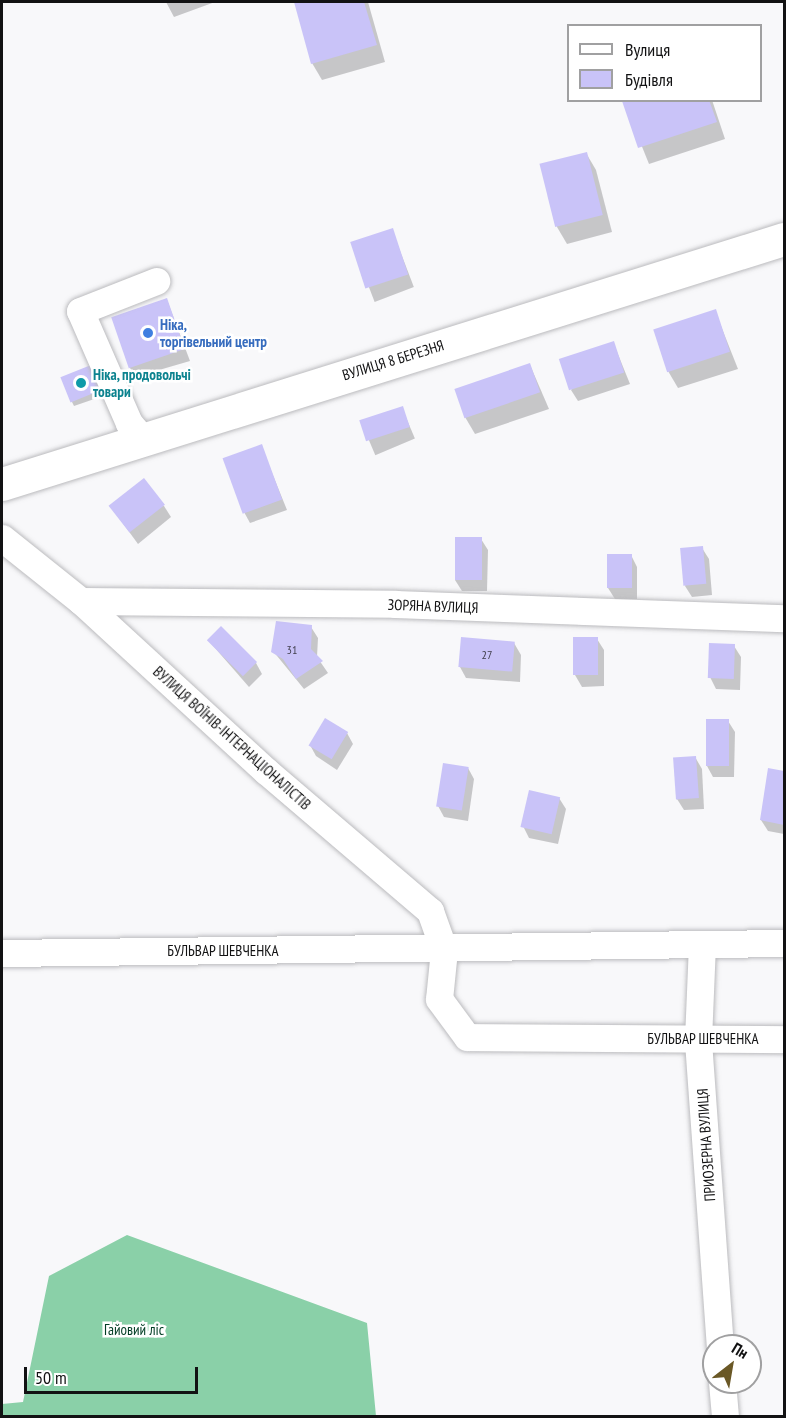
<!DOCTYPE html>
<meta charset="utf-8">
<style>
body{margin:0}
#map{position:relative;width:786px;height:1418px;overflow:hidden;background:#f8f8fa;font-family:"PT Sans Narrow",sans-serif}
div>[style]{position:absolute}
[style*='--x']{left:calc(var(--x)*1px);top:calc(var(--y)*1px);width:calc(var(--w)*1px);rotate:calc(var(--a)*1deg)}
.forest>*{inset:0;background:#8ad0a8}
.shadow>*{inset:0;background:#0003;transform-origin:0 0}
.building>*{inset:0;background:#c9c3f8;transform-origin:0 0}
.roads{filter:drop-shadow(0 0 2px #bbbbbe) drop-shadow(0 0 2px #bbbbbe)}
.minor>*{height:27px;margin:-13.5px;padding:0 13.5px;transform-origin:13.5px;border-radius:13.5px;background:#fff}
.major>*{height:33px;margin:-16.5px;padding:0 16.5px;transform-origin:16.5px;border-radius:16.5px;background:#fff}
.dots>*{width:16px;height:16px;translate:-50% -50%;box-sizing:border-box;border:3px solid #fff;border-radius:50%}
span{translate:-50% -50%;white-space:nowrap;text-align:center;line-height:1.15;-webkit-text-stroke:5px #fff;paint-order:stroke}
.number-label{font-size:12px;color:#403e4c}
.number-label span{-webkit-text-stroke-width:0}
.shop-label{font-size:15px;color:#366cbe;font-weight:700}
.left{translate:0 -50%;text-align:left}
.street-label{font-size:15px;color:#121213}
.culture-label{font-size:15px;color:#0d838f;font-weight:700}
.park-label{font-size:15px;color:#013d24}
.frame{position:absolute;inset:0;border:3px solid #121213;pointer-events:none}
.legend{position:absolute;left:567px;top:24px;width:195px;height:78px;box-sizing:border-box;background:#fff;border:2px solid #a0a0a1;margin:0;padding:8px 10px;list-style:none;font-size:18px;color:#121213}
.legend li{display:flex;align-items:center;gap:12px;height:30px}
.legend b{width:30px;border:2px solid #a0a0a1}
.north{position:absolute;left:702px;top:1334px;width:60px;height:60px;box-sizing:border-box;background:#fff;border:2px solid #a0a0a1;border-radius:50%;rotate:31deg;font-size:16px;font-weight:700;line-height:24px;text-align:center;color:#121213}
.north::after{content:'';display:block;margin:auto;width:21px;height:27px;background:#6a5826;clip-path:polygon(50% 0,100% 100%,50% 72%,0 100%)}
.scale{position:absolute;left:24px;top:1367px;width:174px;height:27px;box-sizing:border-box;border:3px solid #121213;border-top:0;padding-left:8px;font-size:18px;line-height:21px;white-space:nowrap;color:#121213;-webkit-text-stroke:4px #fff;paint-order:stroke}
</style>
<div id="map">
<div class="forest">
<div style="clip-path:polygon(127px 1235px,367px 1323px,376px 1416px,2px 1416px,2px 1404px,23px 1402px,49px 1276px)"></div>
</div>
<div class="shadow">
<div style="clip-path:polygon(166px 2px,215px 2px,174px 17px)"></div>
<div style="clip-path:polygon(295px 2px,368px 2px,385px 62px,322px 80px,312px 63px)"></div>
<div style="clip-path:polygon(629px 100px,712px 100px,725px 139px,649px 164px,624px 102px)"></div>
<div style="clip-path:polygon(586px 153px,596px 170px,612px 232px,567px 244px,557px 227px,541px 165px)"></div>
<div style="left:392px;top:230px;width:61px;height:42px;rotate:69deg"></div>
<div style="clip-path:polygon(167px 300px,190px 361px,135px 377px,129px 366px)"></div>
<div style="clip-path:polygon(715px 311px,738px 369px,678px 388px,668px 371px)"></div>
<div style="clip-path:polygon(613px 342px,630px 384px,578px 401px,571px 390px)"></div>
<div style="clip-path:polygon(530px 365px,549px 409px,475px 434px,465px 417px)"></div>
<div style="clip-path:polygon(90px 367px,103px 396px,74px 406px,71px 400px)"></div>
<div style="left:402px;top:408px;width:33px;height:43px;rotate:67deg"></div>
<div style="clip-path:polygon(261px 446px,287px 510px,250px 523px,244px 512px)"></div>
<div style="clip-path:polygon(164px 506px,171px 517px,138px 544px,111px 507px)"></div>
<div style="clip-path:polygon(481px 539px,488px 550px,487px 591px,462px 591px,455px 580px)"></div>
<div style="clip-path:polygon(702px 548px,709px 559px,712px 595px,692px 597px,685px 586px)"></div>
<div style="clip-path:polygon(631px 555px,637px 567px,637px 599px,615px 599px,608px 588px)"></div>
<div style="clip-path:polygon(311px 627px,318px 638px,317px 657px,328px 673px,304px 689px,273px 651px)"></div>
<div style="clip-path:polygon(597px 639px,604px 650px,604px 686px,582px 687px,575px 675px)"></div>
<div style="clip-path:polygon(208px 640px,256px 663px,262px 674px,249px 687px)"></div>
<div style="clip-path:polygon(514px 643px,521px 655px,520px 682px,466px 678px,460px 667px)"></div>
<div style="clip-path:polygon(734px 646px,741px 657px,740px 690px,716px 689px,710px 677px)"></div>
<div style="clip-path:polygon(728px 721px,735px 732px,734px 777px,713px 777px,707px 766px)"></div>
<div style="clip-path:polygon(347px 733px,353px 744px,337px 770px,316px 756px,310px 745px)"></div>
<div style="clip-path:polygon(695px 757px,702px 769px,704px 809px,684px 810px,677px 799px)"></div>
<div style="clip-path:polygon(468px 768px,474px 779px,468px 821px,444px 817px,438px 806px)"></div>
<div style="clip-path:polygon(769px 770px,784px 773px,784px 834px,768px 831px,761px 820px)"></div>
<div style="clip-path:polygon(559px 798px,566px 809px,558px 844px,529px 838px,523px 826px)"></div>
</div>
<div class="building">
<div style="clip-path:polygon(294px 2px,364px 2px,377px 45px,311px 64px)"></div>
<div style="clip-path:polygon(709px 100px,717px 122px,638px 148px,622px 101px)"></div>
<div style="left:587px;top:152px;width:65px;height:49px;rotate:76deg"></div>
<div style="left:393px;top:228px;width:49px;height:45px;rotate:72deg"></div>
<div style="left:167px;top:298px;width:54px;height:59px;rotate:71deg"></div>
<div style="left:716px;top:309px;width:45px;height:66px;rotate:72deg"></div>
<div style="left:614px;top:341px;width:33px;height:58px;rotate:72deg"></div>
<div style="left:530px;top:363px;width:31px;height:80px;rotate:71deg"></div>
<div style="left:91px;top:365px;width:27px;height:33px;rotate:68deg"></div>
<div style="left:403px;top:406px;width:22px;height:46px;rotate:72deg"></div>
<div style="left:262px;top:444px;width:59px;height:42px;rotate:70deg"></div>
<div style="left:144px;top:478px;width:34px;height:45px;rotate:52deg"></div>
<div style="left:455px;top:537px;width:27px;height:43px"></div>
<div style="left:703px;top:546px;width:38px;height:23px;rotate:85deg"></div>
<div style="left:607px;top:554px;width:25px;height:34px"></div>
<div style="clip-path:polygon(276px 621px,312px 625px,311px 649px,323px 661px,296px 679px,283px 659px,271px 652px)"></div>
<div style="left:221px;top:626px;width:51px;height:20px;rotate:45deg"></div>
<div style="left:461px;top:637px;width:54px;height:30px;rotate:5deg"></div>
<div style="left:598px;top:637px;width:38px;height:25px;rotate:90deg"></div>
<div style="left:709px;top:643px;width:26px;height:35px;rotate:2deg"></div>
<div style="left:325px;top:718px;width:27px;height:32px;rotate:31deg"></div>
<div style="left:706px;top:719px;width:23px;height:47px"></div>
<div style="left:696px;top:756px;width:42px;height:23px;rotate:86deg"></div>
<div style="left:443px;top:763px;width:26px;height:44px;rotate:9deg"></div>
<div style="clip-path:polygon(768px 768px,784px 771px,784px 825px,760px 820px)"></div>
<div style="left:529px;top:790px;width:32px;height:38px;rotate:13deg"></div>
</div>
<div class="roads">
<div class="minor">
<div style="--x:142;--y:438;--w:20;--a:-131"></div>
<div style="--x:129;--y:423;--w:122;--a:-113.6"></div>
<div style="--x:80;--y:311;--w:82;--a:-21.5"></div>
<div style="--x:2;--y:538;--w:101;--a:38.6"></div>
<div style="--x:81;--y:601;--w:251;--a:42.6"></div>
<div style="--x:266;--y:771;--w:216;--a:40.5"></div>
<div style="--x:430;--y:911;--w:41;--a:70.3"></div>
<div style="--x:444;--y:950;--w:49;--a:95.8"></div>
<div style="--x:439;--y:999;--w:47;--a:53.6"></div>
<div style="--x:467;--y:1037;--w:317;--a:0.4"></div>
<div style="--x:81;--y:601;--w:314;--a:0.5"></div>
<div style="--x:395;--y:604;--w:389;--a:2.1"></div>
<div style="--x:702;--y:944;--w:97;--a:92.4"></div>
<div style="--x:698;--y:1041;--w:306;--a:85.9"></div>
<div style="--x:2;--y:953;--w:782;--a:-0.73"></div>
<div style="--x:722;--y:1382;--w:34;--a:85"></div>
</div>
<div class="major">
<div style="--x:2;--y:484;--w:819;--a:-17.4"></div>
</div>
</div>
<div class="dots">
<div style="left:148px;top:333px;background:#3f7fe0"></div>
<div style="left:81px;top:383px;background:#0f9aa8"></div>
</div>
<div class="number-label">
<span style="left:292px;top:650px">31</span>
<span style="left:487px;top:655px">27</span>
</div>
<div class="shop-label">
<span class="left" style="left:160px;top:333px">Ніка,<br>торгівельний центр</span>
</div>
<div class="street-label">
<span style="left:393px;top:360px;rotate:-17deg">ВУЛИЦЯ 8 БЕРЕЗНЯ</span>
<span style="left:433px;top:606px;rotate:2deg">ЗОРЯНА ВУЛИЦЯ</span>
<span style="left:232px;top:738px;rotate:42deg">ВУЛИЦЯ ВОЇНІВ-ІНТЕРНАЦІОНАЛІСТІВ</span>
<span style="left:223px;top:951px">БУЛЬВАР ШЕВЧЕНКА</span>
<span style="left:703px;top:1039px">БУЛЬВАР ШЕВЧЕНКА</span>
<span style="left:706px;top:1145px;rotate:-94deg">ПРИОЗЕРНА ВУЛИЦЯ</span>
</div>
<div class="culture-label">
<span class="left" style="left:93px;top:383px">Ніка, продовольчі<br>товари</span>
</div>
<div class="park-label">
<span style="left:134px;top:1330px">Гайовий ліс</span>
</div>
<div class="frame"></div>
<ul class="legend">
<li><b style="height:8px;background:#fff"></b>Вулиця</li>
<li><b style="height:16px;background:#c9c3f8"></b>Будівля</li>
</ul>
<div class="north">Пн</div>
<div class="scale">50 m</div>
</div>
